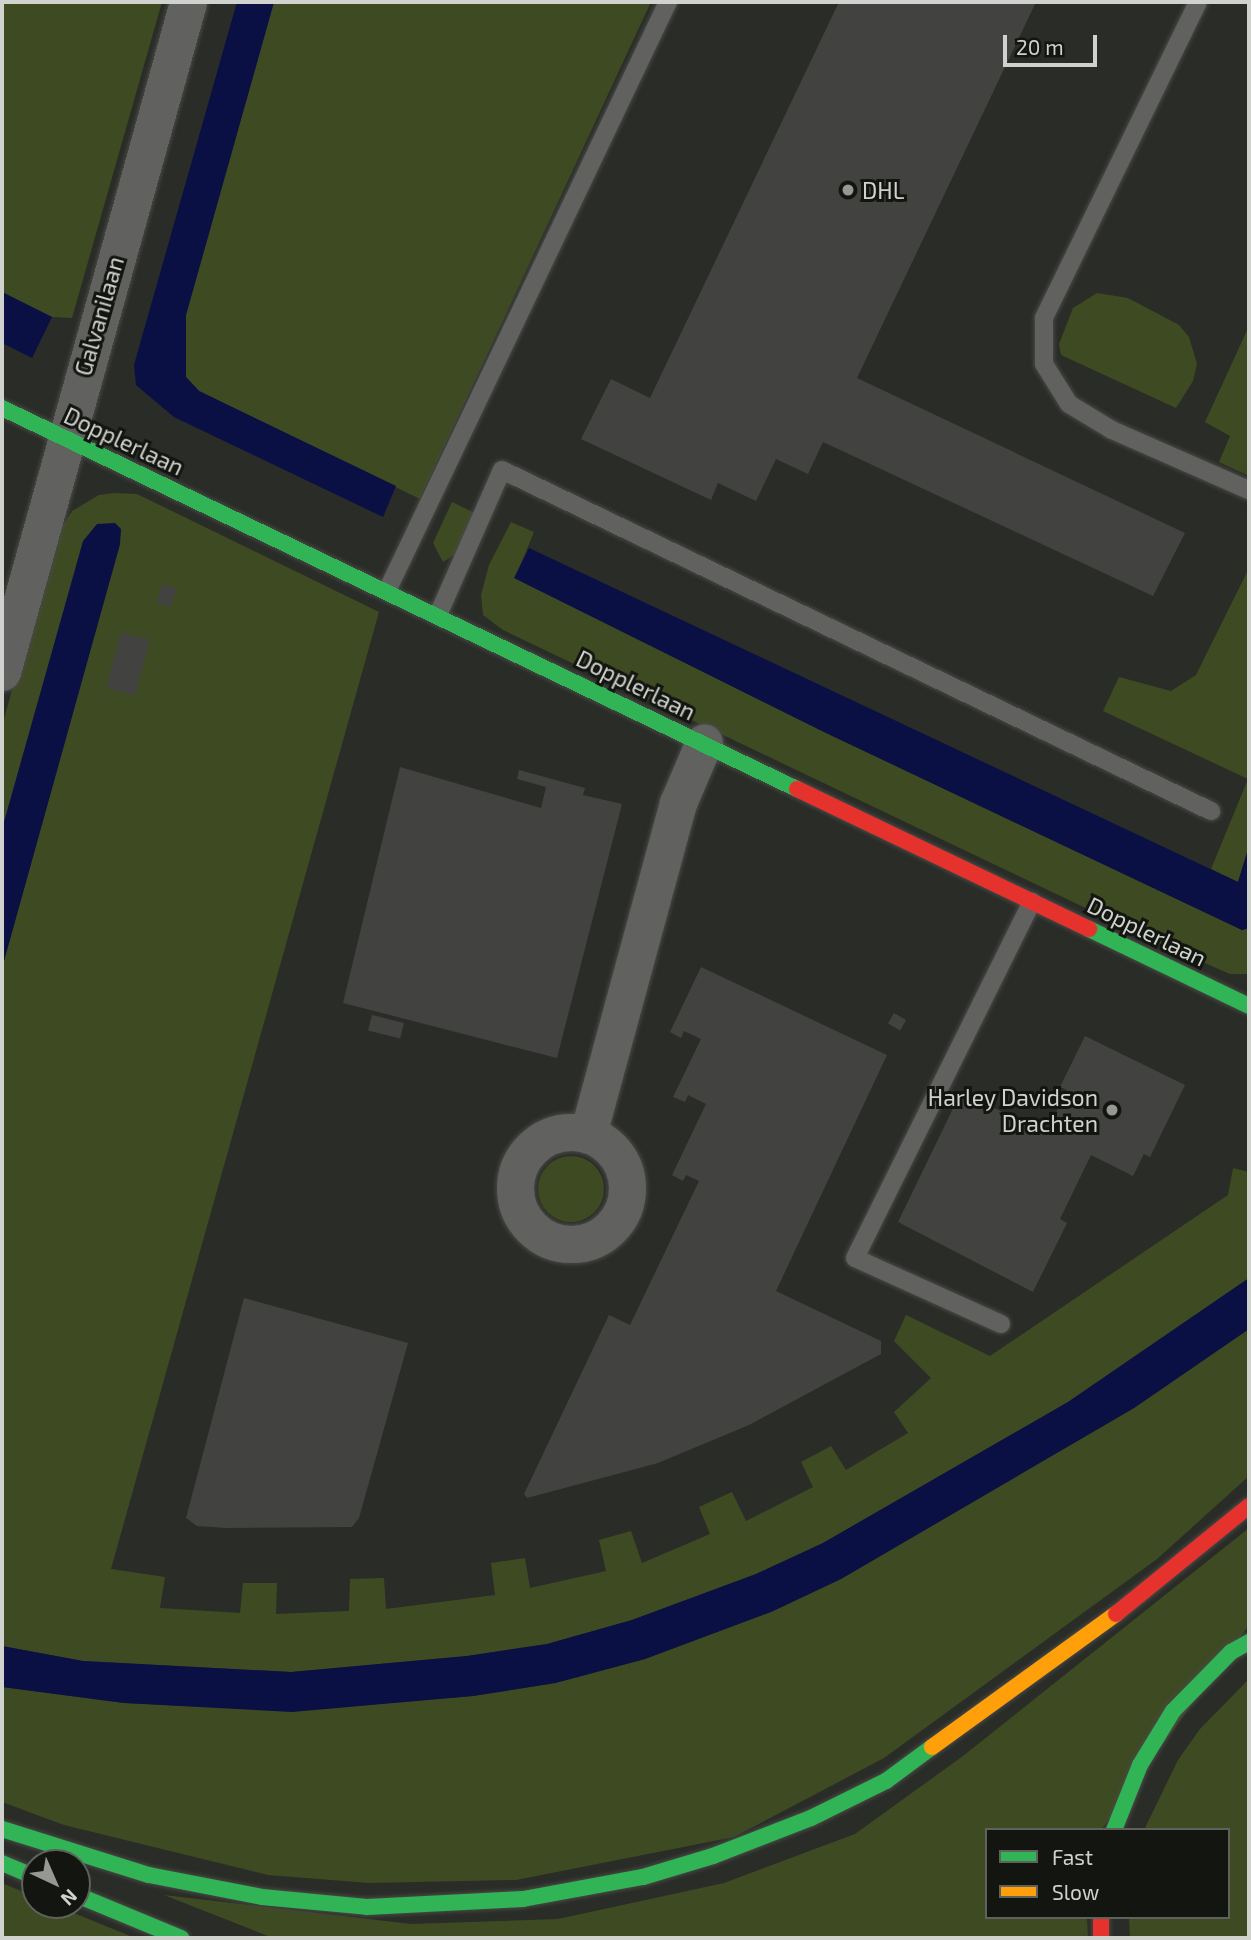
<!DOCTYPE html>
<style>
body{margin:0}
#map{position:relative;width:1251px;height:1940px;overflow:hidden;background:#2a2c27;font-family:"Exo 2",sans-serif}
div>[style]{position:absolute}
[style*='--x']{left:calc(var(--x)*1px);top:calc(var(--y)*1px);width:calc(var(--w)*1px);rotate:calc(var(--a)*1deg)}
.green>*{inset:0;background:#3e4b22}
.round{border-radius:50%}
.water>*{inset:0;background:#0a0f44}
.building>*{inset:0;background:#424340;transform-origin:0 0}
.roads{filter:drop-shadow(0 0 2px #484946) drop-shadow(0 0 2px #484946)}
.lane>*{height:18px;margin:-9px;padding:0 9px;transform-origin:9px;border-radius:9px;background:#616260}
.street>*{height:37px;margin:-18.5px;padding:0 18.5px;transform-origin:18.5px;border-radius:18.5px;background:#616260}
.street>.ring{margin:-18.5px;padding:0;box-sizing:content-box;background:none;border:37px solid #616260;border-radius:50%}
.fast>*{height:16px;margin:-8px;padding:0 8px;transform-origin:8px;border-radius:8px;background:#30b455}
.slow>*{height:16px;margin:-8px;padding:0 8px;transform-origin:8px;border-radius:8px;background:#ff9f0a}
.jam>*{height:16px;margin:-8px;padding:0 8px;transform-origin:8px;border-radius:8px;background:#e5322d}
.dots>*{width:19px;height:19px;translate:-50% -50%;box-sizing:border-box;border:4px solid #131511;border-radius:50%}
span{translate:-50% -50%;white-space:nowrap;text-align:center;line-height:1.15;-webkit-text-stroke:6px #131511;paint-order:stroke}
.poi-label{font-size:23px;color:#d0d2ce}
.left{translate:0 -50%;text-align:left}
.right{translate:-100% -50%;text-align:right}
.street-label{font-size:23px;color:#d0d2ce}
.frame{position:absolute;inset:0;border:4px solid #d0d2ce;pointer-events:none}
.legend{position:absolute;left:985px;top:1828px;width:245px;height:91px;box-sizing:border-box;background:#131511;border:2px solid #5f615d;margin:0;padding:9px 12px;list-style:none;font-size:21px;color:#d0d2ce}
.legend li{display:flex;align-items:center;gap:14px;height:35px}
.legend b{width:35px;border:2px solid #5f615d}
.north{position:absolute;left:21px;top:1849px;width:70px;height:70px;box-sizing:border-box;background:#131511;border:2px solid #5f615d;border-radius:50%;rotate:136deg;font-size:19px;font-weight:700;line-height:28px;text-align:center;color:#d0d2ce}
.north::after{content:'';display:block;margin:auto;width:24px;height:32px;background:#969894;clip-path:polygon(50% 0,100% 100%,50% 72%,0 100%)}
.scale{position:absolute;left:1003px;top:35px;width:94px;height:32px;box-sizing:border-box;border:4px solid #d0d2ce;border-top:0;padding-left:9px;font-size:21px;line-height:24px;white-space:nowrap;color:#d0d2ce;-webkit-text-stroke:5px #131511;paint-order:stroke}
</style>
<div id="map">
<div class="green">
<div style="clip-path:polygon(2px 2px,162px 2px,72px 318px,52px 317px,2px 292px)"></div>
<div style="clip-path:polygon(274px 2px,651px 2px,420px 499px,199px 391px,186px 377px,186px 315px)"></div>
<div style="clip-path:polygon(1097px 293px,1128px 298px,1179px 325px,1189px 337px,1197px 364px,1193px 381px,1176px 408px,1061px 355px,1059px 344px,1073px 308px)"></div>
<div style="clip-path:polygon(1249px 326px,1249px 476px,1219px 462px,1230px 436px,1205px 422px)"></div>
<div style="clip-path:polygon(114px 493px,137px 494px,379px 612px,111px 1569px,165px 1577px,160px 1608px,240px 1613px,243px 1583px,277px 1583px,276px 1614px,349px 1611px,350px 1579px,384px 1578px,386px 1609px,495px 1595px,491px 1563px,525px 1558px,530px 1588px,606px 1571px,599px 1540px,631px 1531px,642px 1563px,710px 1534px,699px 1507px,732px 1492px,746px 1521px,813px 1487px,801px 1462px,831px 1446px,846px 1470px,908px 1433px,894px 1412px,931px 1378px,894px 1341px,906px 1315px,990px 1356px,1228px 1195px,1233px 1168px,1249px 1172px,1249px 1278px,1068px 1402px,823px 1543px,756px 1574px,632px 1620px,547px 1644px,467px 1656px,291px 1672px,83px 1661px,2px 1646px,2px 968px,120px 544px,2px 829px,2px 726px,54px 539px,72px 511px,99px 495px)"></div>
<div style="clip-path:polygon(452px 502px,475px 513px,454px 555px,443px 562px,433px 543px)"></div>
<div style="clip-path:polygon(511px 522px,534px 532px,515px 578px,824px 732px,1242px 930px,1249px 928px,1249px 974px,1230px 974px,1161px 944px,503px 630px,483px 615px,481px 595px,489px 565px)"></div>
<div style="clip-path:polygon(1249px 568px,1249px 846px,1238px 882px,1211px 869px,1248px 779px,1103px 711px,1119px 677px,1171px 691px,1196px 675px)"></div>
<div class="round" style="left:538px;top:1156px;width:66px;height:66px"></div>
<div style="clip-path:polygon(1249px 1329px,1249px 1476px,1157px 1559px,884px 1758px,734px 1837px,516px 1880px,369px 1883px,268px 1875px,64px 1825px,2px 1802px,2px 1687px,124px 1703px,292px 1711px,473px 1696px,556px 1683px,645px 1659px,771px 1612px,841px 1579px,1134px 1408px)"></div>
<div style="clip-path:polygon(1249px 1528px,1249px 1625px,1101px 1830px,987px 1830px,987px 1917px,1087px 1917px,1088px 1938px,273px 1938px,164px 1895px,411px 1924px,558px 1919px,724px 1883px,855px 1834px,963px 1756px)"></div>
<div style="clip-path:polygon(1249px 1679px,1249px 1938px,1130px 1938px,1129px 1917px,1228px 1917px,1228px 1830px,1144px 1830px,1178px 1760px,1200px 1729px)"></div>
<div style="clip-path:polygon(2px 1883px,35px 1897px,35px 1905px,54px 1905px,135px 1938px,2px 1938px)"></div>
</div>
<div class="water">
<div style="clip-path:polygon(237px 2px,274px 2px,186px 315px,186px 377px,199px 391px,396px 486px,383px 517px,174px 417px,136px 385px,134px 365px)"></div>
<div style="clip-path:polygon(2px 292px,52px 317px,32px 358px,2px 343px)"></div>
<div style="clip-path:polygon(115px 523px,121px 529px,120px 544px,2px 968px,2px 829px,83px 541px,97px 524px)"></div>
<div style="clip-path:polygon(529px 548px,1238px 882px,1249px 846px,1249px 928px,1242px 930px,824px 732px,514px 578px)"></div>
<div style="clip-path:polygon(1249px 1278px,1249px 1329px,1134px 1408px,841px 1579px,771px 1612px,645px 1659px,555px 1683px,473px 1696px,292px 1712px,124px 1703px,2px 1687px,2px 1646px,83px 1661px,291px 1672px,467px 1656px,547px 1644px,632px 1620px,756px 1574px,823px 1543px,1068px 1402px)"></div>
</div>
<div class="building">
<div style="clip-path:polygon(839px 2px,1036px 2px,857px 378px,1185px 533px,1153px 596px,823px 442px,808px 474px,776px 459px,756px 501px,718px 483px,711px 500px,581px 439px,611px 379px,650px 398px)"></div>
<div style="left:162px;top:584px;width:15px;height:20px;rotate:16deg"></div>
<div style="left:121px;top:632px;width:30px;height:58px;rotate:15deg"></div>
<div style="clip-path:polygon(400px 767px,541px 808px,546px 787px,517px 779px,519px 770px,585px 788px,583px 795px,622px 804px,557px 1058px,343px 1003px)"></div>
<div style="clip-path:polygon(701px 967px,887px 1055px,776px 1291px,881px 1341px,881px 1354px,749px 1425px,658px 1463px,527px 1498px,524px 1494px,609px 1315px,630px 1325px,699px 1181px,686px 1175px,683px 1181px,672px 1175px,706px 1104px,688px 1095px,685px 1102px,673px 1097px,701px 1039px,684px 1031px,681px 1038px,670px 1032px)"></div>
<div style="left:894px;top:1013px;width:14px;height:12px;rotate:30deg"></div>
<div style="left:372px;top:1015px;width:33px;height:16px;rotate:14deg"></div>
<div style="clip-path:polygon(1085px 1036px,1185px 1085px,1150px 1157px,1144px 1154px,1133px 1176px,1091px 1155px,1060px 1219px,1067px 1223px,1033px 1292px,898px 1222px,961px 1092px,1046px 1133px,1067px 1090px,1060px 1087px)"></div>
<div style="clip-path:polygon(244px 1298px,408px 1343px,359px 1518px,352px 1527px,227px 1528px,197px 1526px,186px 1518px)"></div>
</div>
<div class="roads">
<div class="lane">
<div style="--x:1198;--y:2;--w:352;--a:116"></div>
<div style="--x:1044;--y:318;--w:46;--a:90"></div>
<div style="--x:1044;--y:364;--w:47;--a:58"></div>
<div style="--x:1069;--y:404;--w:50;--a:31.2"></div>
<div style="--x:1112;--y:430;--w:150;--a:23.7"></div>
<div style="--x:387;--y:591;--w:653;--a:-64.5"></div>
<div style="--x:438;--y:615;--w:158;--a:-66.2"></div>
<div style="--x:502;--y:470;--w:787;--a:25.69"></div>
<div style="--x:1001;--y:1324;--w:160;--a:-155.7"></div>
<div style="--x:855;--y:1258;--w:398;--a:-63.6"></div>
</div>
<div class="street">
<div style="--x:2;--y:672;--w:695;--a:-74.48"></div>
<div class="ring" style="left:515px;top:1132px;width:75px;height:75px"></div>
<div style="--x:588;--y:1134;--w:343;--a:-74.8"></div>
<div style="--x:678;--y:803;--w:66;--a:-66.9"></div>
</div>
<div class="fast">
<div style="--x:2;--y:408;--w:882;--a:25.61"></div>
<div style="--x:1089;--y:929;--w:178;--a:25.7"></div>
<div style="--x:2;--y:1829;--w:154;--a:17.4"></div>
<div style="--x:149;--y:1875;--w:115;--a:11"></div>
<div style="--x:262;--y:1897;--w:105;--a:5.4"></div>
<div style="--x:367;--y:1907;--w:156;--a:-2.9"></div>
<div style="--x:523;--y:1899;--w:122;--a:-10.4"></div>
<div style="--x:643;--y:1877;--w:73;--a:-16.7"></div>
<div style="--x:713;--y:1856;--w:105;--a:-21.2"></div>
<div style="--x:811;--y:1818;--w:84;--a:-26.3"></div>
<div style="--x:886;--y:1781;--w:57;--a:-36.5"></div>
<div style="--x:1114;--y:1830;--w:70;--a:-68.2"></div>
<div style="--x:1140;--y:1765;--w:63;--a:-58.6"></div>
<div style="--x:1173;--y:1711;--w:83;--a:-45.5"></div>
<div style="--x:1231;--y:1652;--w:21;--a:-29"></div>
<div style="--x:2;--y:1863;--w:36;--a:23"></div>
<div style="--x:77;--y:1895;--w:113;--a:22.5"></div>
</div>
<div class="slow">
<div style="--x:932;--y:1747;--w:227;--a:-35.9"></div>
</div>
<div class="jam">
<div style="--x:797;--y:789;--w:324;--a:25.6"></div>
<div style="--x:1116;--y:1614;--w:171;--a:-39.1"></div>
<div style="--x:1101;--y:1917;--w:21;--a:90"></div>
</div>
</div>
<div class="dots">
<div style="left:848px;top:190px;background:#969894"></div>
<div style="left:1112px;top:1110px;background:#969894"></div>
</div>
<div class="poi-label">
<span class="left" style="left:862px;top:190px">DHL</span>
<span class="right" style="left:1098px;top:1110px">Harley Davidson<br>Drachten</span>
</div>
<div class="street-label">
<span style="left:99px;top:316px;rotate:-74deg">Galvanilaan</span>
<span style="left:124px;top:441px;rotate:25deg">Dopplerlaan</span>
<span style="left:636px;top:685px;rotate:26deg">Dopplerlaan</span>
<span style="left:1147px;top:931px;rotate:26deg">Dopplerlaan</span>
</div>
<div class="frame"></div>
<ul class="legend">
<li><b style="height:9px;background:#30b455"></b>Fast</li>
<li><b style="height:9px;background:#ff9f0a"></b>Slow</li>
</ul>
<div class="north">N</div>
<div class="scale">20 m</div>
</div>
